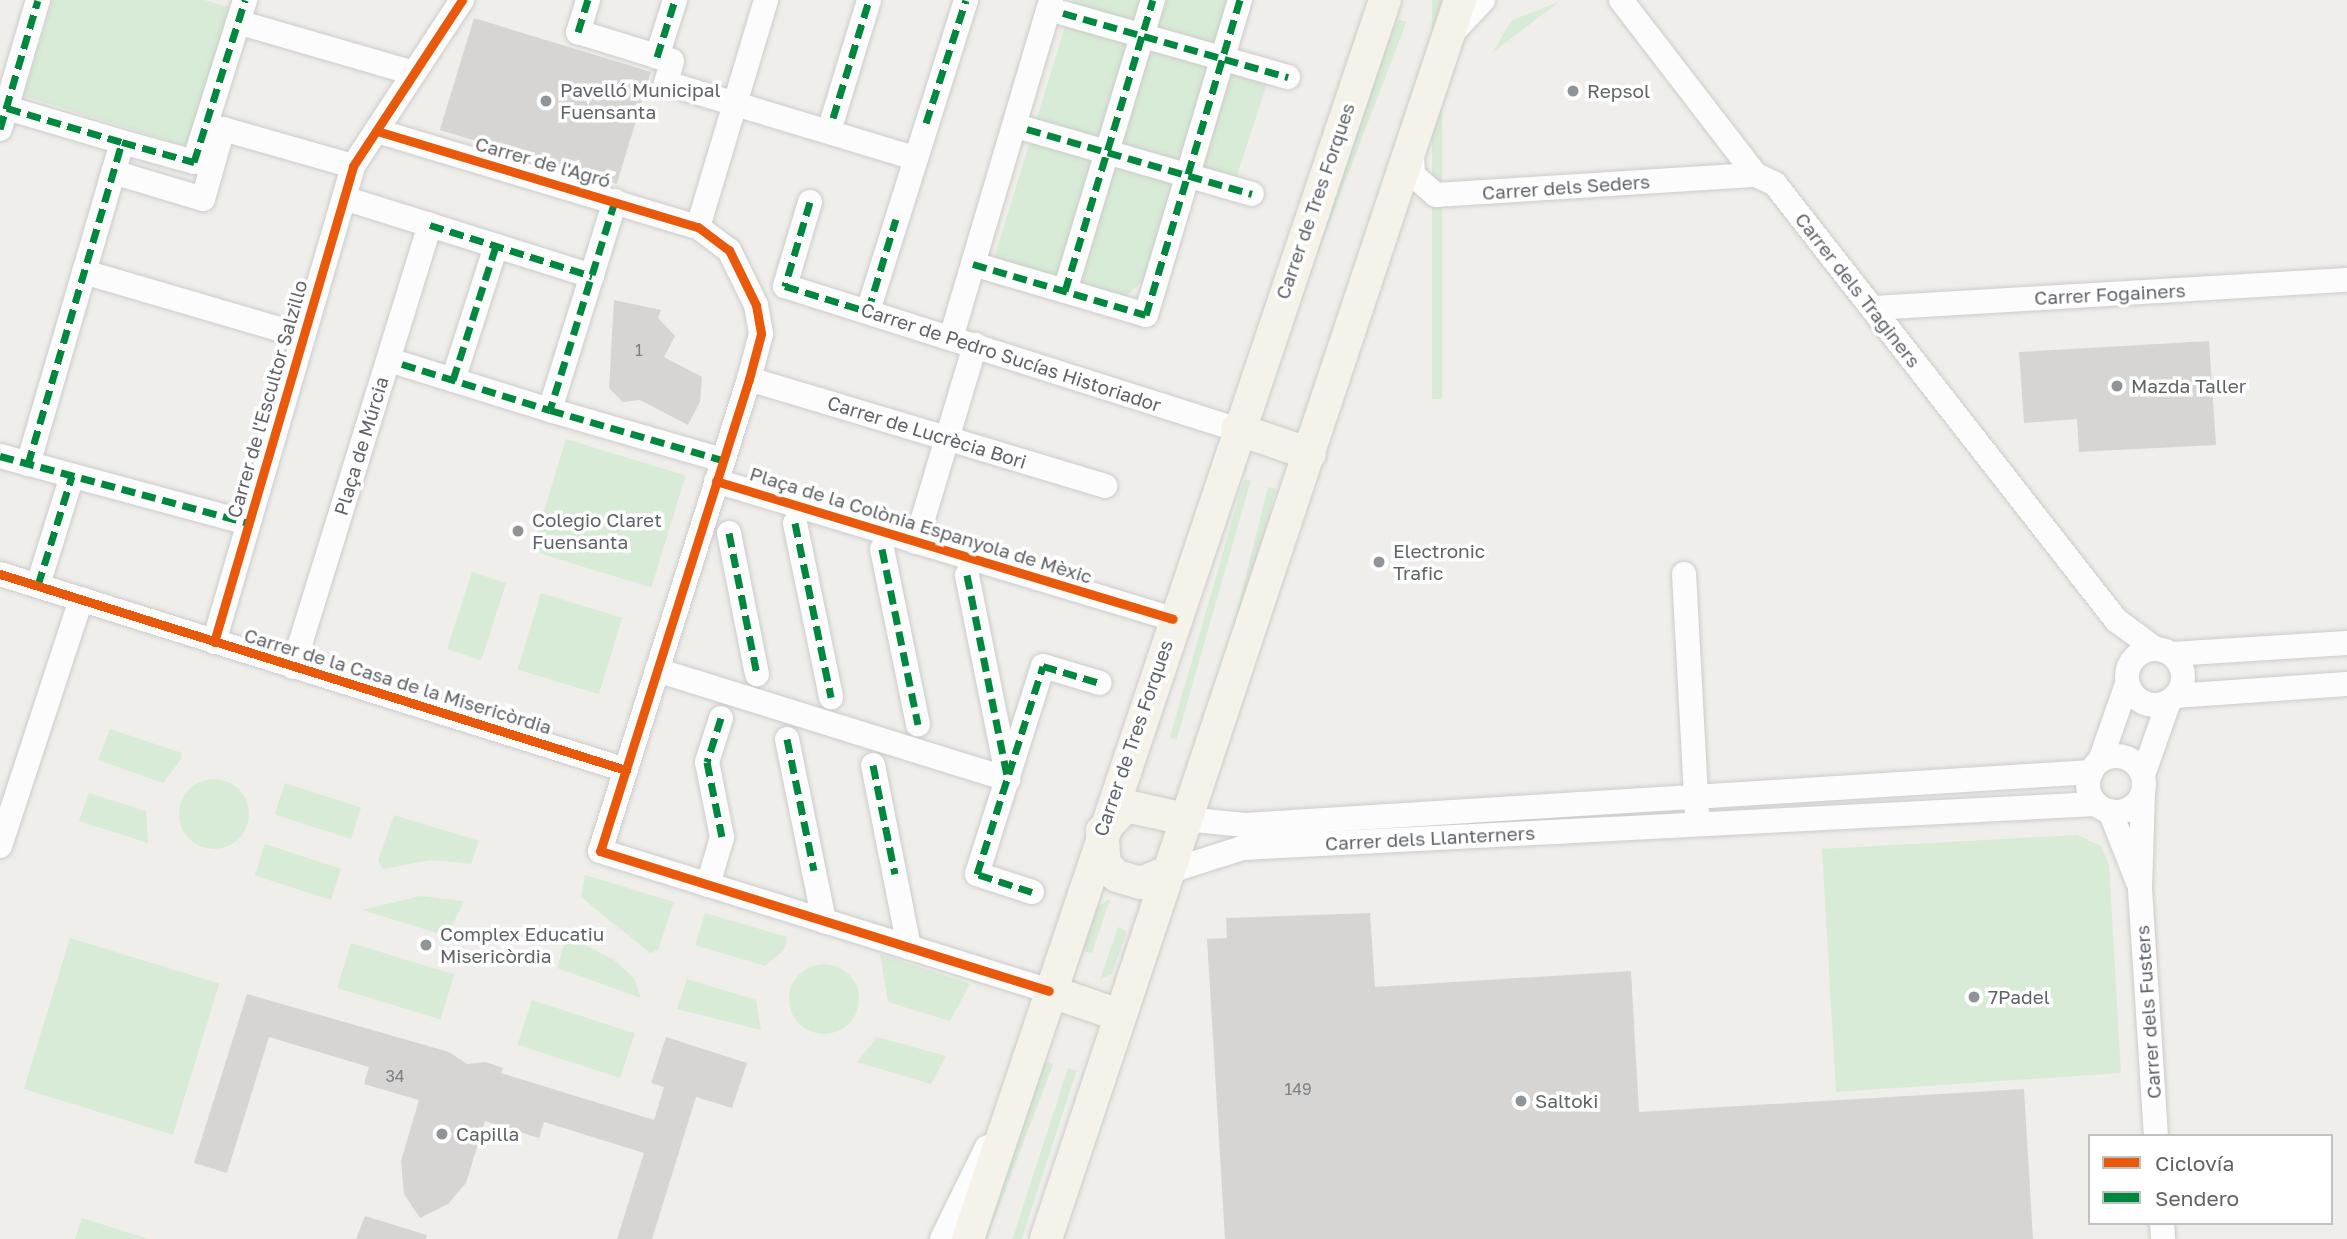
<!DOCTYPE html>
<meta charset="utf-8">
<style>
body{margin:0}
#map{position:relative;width:2347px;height:1239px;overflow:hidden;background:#efeeea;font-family:"Golos Text",sans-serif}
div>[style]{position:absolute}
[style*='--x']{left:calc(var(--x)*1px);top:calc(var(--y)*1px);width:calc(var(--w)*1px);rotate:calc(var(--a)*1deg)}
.green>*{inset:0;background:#d8ebd6;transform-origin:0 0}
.round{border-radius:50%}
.building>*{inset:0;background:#d6d5d3;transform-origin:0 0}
.roads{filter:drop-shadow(0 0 2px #cbcccc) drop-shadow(0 0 2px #cbcccc)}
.minor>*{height:24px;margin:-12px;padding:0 12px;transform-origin:12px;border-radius:12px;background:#fdfcfc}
.minor>.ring{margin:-12px;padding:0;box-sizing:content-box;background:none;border:24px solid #fdfcfc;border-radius:50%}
.major>*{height:32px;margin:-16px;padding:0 16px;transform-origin:16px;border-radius:16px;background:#f4f2e9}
.quiet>*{height:7px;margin-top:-3.5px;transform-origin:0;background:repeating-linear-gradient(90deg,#00873e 0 14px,transparent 0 21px)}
.cycleway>*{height:9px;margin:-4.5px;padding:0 4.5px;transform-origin:4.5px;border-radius:4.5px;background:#e8590c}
.dots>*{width:19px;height:19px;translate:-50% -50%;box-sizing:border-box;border:4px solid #fff;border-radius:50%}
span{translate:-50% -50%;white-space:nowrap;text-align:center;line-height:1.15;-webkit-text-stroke:7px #fff;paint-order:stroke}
.number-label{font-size:16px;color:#7e8184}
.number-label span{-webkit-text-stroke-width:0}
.poi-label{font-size:19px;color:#5f6368}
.left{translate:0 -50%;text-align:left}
.street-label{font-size:19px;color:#5f6368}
.legend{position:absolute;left:2088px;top:1134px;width:245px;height:91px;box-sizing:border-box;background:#fff;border:2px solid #bfc1c3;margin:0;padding:9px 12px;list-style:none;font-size:21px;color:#5f6368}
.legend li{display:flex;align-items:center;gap:14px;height:35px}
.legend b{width:35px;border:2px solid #bfc1c3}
</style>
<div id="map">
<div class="green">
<div style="clip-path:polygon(53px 0,204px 0,232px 8px,190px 147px,23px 96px)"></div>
<div style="clip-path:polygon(1073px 0,1230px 0,1147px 277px,1125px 297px,993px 262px)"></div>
<div style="left:1432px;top:0;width:10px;height:399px"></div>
<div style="clip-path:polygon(1559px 2px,1492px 53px,1512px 20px)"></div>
<div style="left:1398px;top:19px;width:9px;height:371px;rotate:21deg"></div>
<div style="left:1229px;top:71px;width:40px;height:103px;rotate:18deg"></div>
<div style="left:566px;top:439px;width:125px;height:117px;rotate:17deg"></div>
<div style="left:1244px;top:479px;width:7px;height:269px;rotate:16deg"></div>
<div style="left:1268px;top:487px;width:8px;height:269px;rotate:14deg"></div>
<div style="left:472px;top:572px;width:36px;height:81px;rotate:18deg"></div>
<div style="left:541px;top:593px;width:85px;height:80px;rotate:17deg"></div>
<div style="clip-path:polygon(110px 729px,182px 753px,181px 759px,163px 783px,98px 760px)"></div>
<div class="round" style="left:179px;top:779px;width:70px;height:70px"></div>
<div style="left:285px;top:783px;width:80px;height:33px;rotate:18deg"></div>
<div style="clip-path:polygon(89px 793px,146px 811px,148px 843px,79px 821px)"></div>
<div style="clip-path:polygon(394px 815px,479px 841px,471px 864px,431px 860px,383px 869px,378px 861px)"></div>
<div style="clip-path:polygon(2077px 835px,2101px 846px,2109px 865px,2121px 1073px,1836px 1092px,1822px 849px)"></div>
<div style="left:265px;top:844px;width:80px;height:33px;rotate:18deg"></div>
<div style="clip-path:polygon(585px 875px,674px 902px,658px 950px,650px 953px,581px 897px)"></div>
<div style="clip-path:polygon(420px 896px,464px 901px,447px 936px,362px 910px)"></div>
<div style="clip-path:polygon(1110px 899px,1092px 953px,1083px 951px,1098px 906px)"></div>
<div style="clip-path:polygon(705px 913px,787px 937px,785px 949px,765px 966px,695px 945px)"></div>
<div style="clip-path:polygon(1118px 927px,1127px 931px,1112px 974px,1100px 980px)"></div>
<div style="clip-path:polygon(567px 935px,614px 960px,634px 978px,641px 998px,557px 968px)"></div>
<div style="left:70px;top:938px;width:156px;height:158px;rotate:17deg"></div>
<div style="left:351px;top:943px;width:108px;height:47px;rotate:17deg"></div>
<div style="clip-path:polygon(880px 954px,970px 984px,950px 1021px,888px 1002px)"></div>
<div class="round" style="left:789px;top:964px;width:70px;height:70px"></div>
<div style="clip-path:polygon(687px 979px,756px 1000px,761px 1030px,677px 1009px)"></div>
<div style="left:532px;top:1000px;width:108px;height:47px;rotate:18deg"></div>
<div style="clip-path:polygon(877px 1037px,946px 1056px,931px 1084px,857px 1062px)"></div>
<div style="left:1045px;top:1061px;width:9px;height:188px;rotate:21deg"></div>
<div style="left:1068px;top:1068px;width:9px;height:181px;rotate:18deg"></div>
<div style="clip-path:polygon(82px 1218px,149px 1239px,75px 1239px)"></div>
</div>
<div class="building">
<div style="left:474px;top:18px;width:185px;height:117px;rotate:17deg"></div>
<div style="clip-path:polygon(614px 300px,661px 310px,658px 318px,675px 336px,664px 357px,702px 377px,700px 402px,688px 425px,640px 400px,623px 402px,609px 388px)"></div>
<div style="clip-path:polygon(2209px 341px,2216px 445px,2079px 452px,2077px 419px,2024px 423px,2019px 352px)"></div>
<div style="clip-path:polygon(1370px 913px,1375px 987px,1631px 971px,1639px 1112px,2024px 1089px,2033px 1239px,1225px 1239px,1207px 939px,1227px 938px,1226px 918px)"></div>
<div style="clip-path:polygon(247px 994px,449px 1052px,467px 1064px,486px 1062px,503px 1068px,501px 1073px,654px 1120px,664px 1087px,651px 1083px,666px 1037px,747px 1063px,732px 1108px,696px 1097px,652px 1239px,617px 1239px,644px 1153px,544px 1122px,539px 1138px,485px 1121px,466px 1183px,448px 1204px,420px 1218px,404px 1194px,401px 1161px,419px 1100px,364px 1084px,369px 1067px,269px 1037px,227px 1173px,194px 1163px)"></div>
<div style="clip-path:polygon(365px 1216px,427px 1235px,426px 1239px,356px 1239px)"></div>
</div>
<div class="roads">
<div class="minor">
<div style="--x:588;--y:0;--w:34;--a:107"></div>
<div style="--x:578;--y:32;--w:98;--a:17.1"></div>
<div style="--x:672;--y:61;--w:23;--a:105"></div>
<div style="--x:666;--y:83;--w:260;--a:16.8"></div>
<div style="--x:1621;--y:0;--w:221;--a:52.4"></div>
<div style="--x:1756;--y:175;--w:21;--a:25"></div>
<div style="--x:1775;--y:184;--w:554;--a:51.97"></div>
<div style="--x:2116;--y:620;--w:47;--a:36.4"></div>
<div style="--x:1063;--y:13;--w:234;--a:15.9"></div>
<div style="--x:238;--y:22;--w:182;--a:16.2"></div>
<div style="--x:1453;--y:32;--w:44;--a:-46.8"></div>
<div style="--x:657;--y:57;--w:60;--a:-72.5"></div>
<div style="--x:7;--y:108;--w:120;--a:16.5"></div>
<div style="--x:833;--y:118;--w:123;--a:-73"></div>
<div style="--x:0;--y:129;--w:134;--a:-73.6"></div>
<div style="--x:1027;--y:129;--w:234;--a:16.1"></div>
<div style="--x:377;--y:131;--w:335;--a:16.7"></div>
<div style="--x:698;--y:227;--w:39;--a:37"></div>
<div style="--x:729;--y:250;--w:61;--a:63.9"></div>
<div style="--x:756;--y:305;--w:29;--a:80"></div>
<div style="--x:761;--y:334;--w:47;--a:104.9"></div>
<div style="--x:749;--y:379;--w:495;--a:107.5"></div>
<div style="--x:600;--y:851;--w:470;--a:17.3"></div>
<div style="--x:1412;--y:150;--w:25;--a:88"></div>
<div style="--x:1413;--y:175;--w:30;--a:41"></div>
<div style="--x:1436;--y:195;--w:321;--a:-3.6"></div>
<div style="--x:113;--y:172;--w:94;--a:16.7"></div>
<div style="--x:203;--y:199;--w:73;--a:-74.1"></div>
<div style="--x:223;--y:129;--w:135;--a:15.9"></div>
<div style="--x:615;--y:201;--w:219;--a:107.3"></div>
<div style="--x:550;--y:410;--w:179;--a:16.2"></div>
<div style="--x:810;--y:202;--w:88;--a:106.6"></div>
<div style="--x:785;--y:286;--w:474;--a:17.6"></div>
<div style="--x:430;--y:225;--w:170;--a:17.5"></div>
<div style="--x:698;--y:227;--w:237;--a:-73.3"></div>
<div style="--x:973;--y:264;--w:180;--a:16.4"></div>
<div style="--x:1146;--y:315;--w:329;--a:-73.4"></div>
<div style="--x:84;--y:272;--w:228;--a:16.3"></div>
<div style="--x:1065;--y:291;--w:304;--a:-73.2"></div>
<div style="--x:1873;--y:308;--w:475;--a:-3.4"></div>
<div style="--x:868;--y:311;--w:326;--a:-72.5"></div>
<div style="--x:951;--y:338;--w:352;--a:-73.5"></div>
<div style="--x:402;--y:364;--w:155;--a:17.3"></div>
<div style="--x:749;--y:379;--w:372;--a:16.7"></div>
<div style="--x:453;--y:380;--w:141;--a:-72.2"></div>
<div style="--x:0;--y:456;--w:257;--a:15.1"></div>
<div style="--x:28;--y:464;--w:335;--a:-73.7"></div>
<div style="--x:122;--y:142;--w:75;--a:15.5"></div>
<div style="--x:194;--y:162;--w:170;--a:-72.5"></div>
<div style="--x:716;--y:481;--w:477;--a:16.8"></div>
<div style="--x:795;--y:523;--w:178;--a:78.3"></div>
<div style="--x:729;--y:533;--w:144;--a:78.8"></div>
<div style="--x:916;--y:542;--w:206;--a:-73.3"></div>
<div style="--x:882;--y:549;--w:179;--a:78.4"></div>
<div style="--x:0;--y:574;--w:656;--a:17.39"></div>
<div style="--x:1684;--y:574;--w:240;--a:86.9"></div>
<div style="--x:38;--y:585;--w:114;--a:-72.7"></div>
<div style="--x:214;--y:642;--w:496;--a:-73.7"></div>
<div style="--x:353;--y:166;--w:199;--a:-56.7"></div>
<div class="ring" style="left:2127px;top:649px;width:32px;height:32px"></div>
<div style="--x:2172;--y:654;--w:175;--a:-3.6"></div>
<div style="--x:293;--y:667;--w:463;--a:-72.8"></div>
<div style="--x:430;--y:225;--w:90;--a:-162.6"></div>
<div style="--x:657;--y:670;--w:368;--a:17.3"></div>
<div style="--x:1008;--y:779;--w:208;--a:-101.4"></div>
<div style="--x:2175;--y:696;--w:172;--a:-4"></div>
<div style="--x:787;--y:739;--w:186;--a:78.5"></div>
<div class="ring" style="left:2088px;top:756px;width:32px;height:32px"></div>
<div style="--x:2100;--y:761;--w:82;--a:-70.7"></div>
<div style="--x:873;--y:765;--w:186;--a:78.8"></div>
<div style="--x:2143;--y:775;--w:78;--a:-70.6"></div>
<div style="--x:2143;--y:793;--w:96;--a:91.8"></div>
<div style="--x:2140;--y:889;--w:248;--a:86.3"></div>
<div style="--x:2110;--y:811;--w:76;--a:68.5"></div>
<div style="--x:1185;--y:819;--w:60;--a:5.7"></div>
<div style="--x:1245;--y:825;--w:848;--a:-3.58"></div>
<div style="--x:0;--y:846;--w:260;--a:-71.8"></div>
<div style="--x:1167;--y:872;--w:79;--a:-17.7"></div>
<div style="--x:1242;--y:848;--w:855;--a:-2.95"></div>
<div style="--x:708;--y:885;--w:50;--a:-73.7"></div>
<div style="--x:722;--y:837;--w:76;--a:-101.3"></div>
<div style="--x:707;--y:762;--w:46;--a:-72.3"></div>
<div style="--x:1032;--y:892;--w:58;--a:-161.9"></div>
<div style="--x:977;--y:874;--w:218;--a:-72.4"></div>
<div style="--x:1043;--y:666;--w:59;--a:16.6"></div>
<div style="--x:2162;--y:1223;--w:16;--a:86"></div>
<div style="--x:942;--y:1239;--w:102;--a:-63.9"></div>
</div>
<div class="major">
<div style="--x:1237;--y:429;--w:77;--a:18.9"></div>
<div style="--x:1167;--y:872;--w:28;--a:157"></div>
<div style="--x:1141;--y:883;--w:25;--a:-164"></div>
<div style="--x:1117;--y:876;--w:16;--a:-137"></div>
<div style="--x:1105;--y:865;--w:34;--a:-95"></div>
<div style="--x:1102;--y:831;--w:35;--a:-46"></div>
<div style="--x:1126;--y:806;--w:60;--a:12.4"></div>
<div style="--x:1049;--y:991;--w:74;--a:18.9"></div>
<div style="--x:968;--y:1239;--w:1307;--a:-71.4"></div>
<div style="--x:1046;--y:1239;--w:1306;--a:-71.52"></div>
</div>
</div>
<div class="quiet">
<div style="--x:1063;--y:13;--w:234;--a:15.9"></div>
<div style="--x:578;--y:32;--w:34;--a:-73"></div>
<div style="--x:657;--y:57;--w:60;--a:-72.5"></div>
<div style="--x:7;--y:108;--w:120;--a:16.5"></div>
<div style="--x:833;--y:118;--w:123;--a:-73"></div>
<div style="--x:926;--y:123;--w:129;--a:-72"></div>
<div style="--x:0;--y:129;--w:134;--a:-73.6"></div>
<div style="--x:1027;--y:129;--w:234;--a:16.1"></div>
<div style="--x:615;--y:201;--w:219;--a:107.3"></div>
<div style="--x:550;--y:410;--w:179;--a:16.2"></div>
<div style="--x:810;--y:202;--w:88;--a:106.6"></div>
<div style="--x:785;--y:286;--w:119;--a:17.1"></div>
<div style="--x:430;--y:225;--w:170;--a:17.5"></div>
<div style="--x:973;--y:264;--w:180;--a:16.4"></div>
<div style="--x:1146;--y:315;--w:329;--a:-73.4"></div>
<div style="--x:1065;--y:291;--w:304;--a:-73.2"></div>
<div style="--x:868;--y:311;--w:96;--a:-73.1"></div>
<div style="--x:402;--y:364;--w:155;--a:17.3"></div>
<div style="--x:453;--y:380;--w:141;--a:-72.2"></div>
<div style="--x:0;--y:456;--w:257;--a:15.1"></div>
<div style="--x:28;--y:464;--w:335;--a:-73.7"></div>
<div style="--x:122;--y:142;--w:75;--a:15.5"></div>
<div style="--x:194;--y:162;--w:170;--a:-72.5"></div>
<div style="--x:795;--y:523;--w:178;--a:78.3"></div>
<div style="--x:729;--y:533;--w:144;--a:78.8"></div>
<div style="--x:882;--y:549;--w:179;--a:78.4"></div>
<div style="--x:967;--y:575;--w:204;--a:78.7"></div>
<div style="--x:38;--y:585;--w:114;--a:-72.7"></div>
<div style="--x:721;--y:718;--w:46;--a:107.7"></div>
<div style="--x:707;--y:762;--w:76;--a:78.7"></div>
<div style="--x:787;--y:739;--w:134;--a:78.4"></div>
<div style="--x:873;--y:765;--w:111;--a:78.6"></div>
<div style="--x:1032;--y:892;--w:58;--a:-161.9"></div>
<div style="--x:977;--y:874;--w:218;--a:-72.4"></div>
<div style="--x:1043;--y:666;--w:59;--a:16.6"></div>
</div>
<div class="cycleway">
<div style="--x:377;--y:131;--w:335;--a:16.7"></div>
<div style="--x:698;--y:227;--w:39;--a:37"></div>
<div style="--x:729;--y:250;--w:61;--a:63.9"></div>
<div style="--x:756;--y:305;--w:29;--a:80"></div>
<div style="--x:761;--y:334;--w:47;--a:104.9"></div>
<div style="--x:749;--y:379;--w:495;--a:107.5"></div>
<div style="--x:600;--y:851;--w:470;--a:17.3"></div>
<div style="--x:716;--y:481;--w:477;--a:16.8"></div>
<div style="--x:0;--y:574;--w:656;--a:17.39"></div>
<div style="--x:214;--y:642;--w:496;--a:-73.7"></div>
<div style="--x:353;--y:166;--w:199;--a:-56.7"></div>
</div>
<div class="dots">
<div style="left:1573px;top:91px;background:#919496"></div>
<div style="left:546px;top:101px;background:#919496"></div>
<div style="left:2117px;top:386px;background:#919496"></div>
<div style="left:518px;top:531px;background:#919496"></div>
<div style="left:1379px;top:562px;background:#919496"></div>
<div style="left:426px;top:945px;background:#919496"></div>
<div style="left:1974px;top:997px;background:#919496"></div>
<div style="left:1521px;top:1101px;background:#919496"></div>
<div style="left:442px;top:1134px;background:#919496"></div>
</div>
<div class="number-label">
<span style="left:639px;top:350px">1</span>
<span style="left:395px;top:1076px">34</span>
<span style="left:1298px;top:1089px">149</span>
</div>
<div class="poi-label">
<span class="left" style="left:560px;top:101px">Pavelló Municipal<br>Fuensanta</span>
<span class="left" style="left:1587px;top:91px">Repsol</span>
<span class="left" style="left:2131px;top:386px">Mazda Taller</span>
<span class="left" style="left:532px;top:531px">Colegio Claret<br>Fuensanta</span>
<span class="left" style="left:1393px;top:562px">Electronic<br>Trafic</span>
<span class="left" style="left:440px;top:945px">Complex Educatiu<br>Misericòrdia</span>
<span class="left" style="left:1988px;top:997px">7Padel</span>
<span class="left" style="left:1535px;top:1101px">Saltoki</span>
<span class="left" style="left:456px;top:1134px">Capilla</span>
</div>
<div class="street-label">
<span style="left:543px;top:162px;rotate:16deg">Carrer de l'Agró</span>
<span style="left:1566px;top:187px;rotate:-4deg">Carrer dels Seders</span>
<span style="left:1315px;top:201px;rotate:-71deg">Carrer de Tres Forques</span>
<span style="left:1858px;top:290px;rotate:52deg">Carrer dels Traginers</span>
<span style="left:2110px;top:294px;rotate:-3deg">Carrer Fogainers</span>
<span style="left:1011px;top:357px;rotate:18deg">Carrer de Pedro Sucías Historiador</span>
<span style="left:267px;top:399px;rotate:-74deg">Carrer de l'Escultor Salzillo</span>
<span style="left:927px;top:432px;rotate:17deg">Carrer de Lucrècia Bori</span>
<span style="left:361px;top:446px;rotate:-73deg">Plaça de Múrcia</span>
<span style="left:921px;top:525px;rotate:17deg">Plaça de la Colònia Espanyola de Mèxic</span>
<span style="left:398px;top:681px;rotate:17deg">Carrer de la Casa de la Misericòrdia</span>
<span style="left:1133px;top:738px;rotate:-71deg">Carrer de Tres Forques</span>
<span style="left:1430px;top:838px;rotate:-3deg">Carrer dels Llanterners</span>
<span style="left:2148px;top:1012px;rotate:-94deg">Carrer dels Fusters</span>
</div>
<ul class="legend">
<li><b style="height:9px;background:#e8590c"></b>Ciclovía</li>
<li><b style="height:9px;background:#00873e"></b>Sendero</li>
</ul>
</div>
